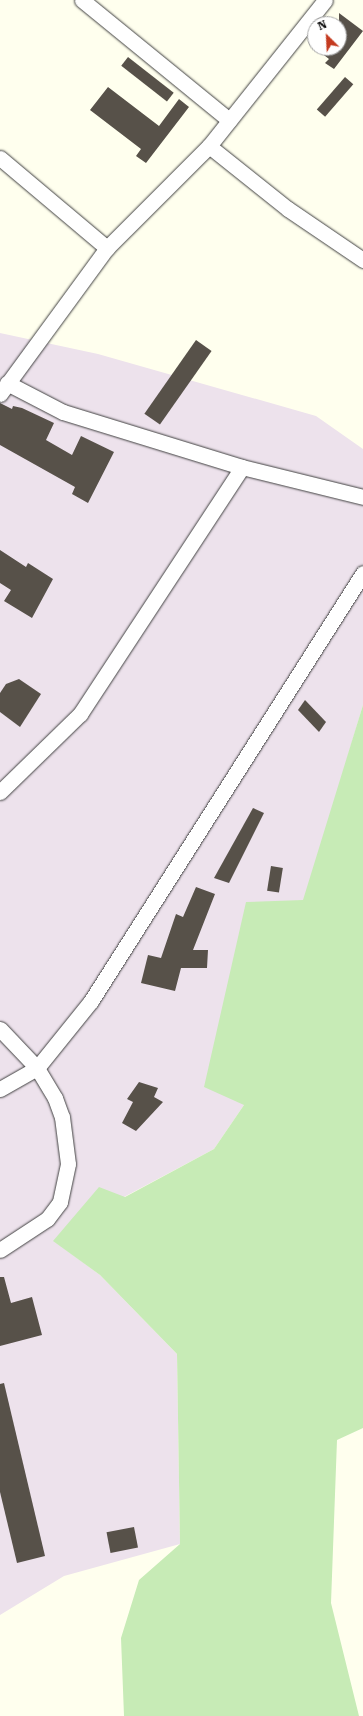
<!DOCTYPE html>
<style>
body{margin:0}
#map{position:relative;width:363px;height:1716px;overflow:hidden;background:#ffe;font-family:"Roboto Serif",serif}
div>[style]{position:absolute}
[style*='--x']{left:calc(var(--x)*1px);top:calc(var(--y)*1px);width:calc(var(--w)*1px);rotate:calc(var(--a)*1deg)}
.industrial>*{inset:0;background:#ede2ec}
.green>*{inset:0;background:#c7ebb6}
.building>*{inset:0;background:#575149;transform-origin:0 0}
.roads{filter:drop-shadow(0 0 1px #414141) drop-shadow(0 0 1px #414141)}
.street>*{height:15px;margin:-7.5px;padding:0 7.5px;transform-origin:7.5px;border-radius:7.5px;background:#fff}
span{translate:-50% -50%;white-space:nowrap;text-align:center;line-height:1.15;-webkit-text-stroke:4px #fff;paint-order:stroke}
.north{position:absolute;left:307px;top:16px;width:40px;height:40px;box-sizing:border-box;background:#fff;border:1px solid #9f9f9f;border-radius:50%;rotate:336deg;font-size:11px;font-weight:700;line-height:16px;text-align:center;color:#0e0e0e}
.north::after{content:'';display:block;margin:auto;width:14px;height:18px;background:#c43a1f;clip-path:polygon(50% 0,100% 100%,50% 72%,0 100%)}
</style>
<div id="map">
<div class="industrial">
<div style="clip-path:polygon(0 333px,98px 354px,316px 416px,363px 449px,363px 705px,244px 1105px,214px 1149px,124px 1197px,54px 1241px,100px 1275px,177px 1354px,180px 1544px,64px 1576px,0 1615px)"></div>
</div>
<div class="green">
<div style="clip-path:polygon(363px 705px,363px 1428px,337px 1440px,331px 1603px,359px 1716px,124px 1716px,121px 1638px,139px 1580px,180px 1544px,177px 1354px,100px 1275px,53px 1241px,99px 1187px,125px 1197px,214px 1149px,244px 1105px,204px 1087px,246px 902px,303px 900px)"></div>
</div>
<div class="building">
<div style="clip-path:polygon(339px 13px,363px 31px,334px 69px,325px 63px,329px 59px,315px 48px,339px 48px)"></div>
<div style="left:128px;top:57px;width:58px;height:11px;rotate:38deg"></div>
<div style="left:345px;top:77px;width:11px;height:43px;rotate:41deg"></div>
<div style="clip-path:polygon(108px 87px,159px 126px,179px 99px,189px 107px,146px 163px,136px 156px,141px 149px,90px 110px)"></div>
<div style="left:196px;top:340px;width:19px;height:90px;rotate:35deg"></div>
<div style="clip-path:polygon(0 403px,12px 409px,13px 406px,22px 408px,54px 423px,46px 440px,72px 455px,81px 436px,114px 452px,88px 503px,72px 494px,75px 487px,0 445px)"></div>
<div style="clip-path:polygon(0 550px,26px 567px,28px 563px,53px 579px,32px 618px,4px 601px,11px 590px,0 583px)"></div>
<div style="clip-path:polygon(19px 679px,41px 694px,20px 727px,0 712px,0 693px,6px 684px)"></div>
<div style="clip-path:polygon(305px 700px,326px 722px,319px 732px,298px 710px)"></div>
<div style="clip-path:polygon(253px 808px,264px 813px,229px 883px,214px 878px)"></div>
<div style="left:271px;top:866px;width:12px;height:25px;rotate:9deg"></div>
<div style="clip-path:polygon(196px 887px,215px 894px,193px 950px,208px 950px,207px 968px,181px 968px,175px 991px,141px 983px,148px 955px,161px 958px,176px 914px,183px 917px)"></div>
<div style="clip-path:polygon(139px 1082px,158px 1088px,154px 1097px,163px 1102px,136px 1131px,122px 1123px,133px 1102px,127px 1099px)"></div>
<div style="clip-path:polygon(0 1277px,4px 1277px,11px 1303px,32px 1297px,42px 1335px,0 1346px)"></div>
<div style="clip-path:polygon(4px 1383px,45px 1556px,17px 1563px,0 1492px,0 1384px)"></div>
<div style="left:134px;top:1527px;width:21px;height:28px;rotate:79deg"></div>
</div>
<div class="roads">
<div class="street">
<div style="--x:82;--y:0;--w:190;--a:39.2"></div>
<div style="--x:209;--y:146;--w:101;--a:38.6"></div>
<div style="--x:288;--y:209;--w:91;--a:34.2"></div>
<div style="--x:0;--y:158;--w:140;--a:40.1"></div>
<div style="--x:7;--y:383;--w:63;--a:27.4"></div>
<div style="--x:63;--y:412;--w:187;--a:17.1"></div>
<div style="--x:242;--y:467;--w:125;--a:13.9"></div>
<div style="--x:0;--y:394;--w:181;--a:-53.8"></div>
<div style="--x:107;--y:248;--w:144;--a:-45"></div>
<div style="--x:209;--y:146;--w:186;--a:-51.5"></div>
<div style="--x:0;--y:792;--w:112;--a:-44.3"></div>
<div style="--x:80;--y:714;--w:295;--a:-56.7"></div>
<div style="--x:0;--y:1029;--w:54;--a:46.5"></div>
<div style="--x:37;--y:1068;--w:35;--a:59"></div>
<div style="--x:55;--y:1098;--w:20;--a:70"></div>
<div style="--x:62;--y:1117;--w:47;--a:82.7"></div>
<div style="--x:68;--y:1164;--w:39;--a:102"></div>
<div style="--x:60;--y:1202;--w:21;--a:127"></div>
<div style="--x:47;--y:1219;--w:56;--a:146.6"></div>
<div style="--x:0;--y:1089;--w:43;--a:-29.6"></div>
<div style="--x:37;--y:1068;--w:86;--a:-51.1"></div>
<div style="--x:91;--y:1001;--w:507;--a:-57.56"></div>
</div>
</div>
<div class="north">N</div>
</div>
